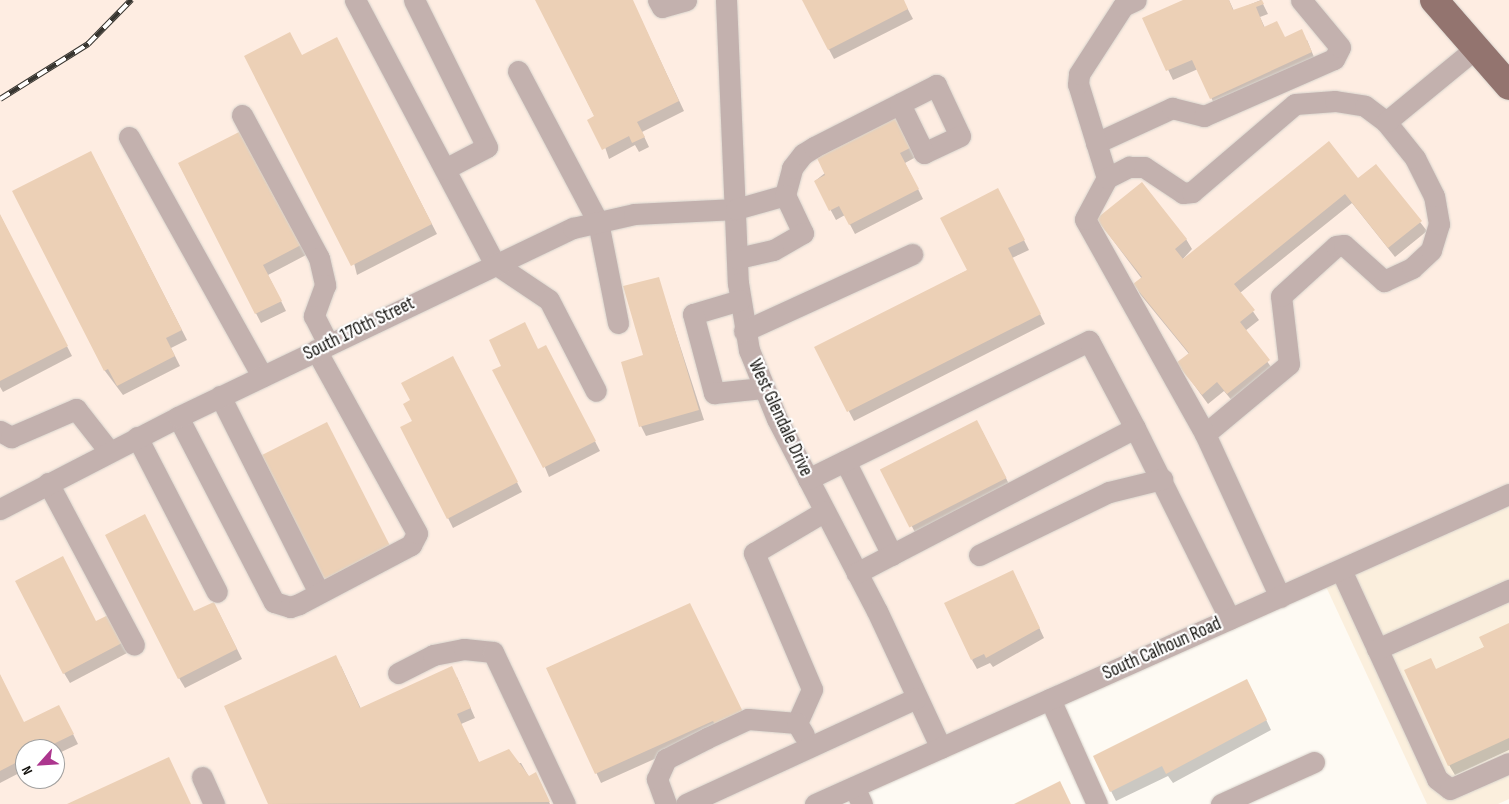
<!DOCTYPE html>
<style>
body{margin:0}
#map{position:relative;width:1509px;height:804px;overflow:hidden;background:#fefaf3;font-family:"Sofia Sans Condensed",sans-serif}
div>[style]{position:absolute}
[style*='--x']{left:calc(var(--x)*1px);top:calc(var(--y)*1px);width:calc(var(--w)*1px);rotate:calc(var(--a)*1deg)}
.built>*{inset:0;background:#fbefdd}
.industrial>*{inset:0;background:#feede2}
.shadow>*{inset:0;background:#0003}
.building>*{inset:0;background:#ecd0b6;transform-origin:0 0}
.roads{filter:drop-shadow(0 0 1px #d9d5ce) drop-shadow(0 0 1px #d9d5ce)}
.minor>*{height:21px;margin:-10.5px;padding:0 10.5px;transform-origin:10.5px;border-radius:10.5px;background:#c3b1ae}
.major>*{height:28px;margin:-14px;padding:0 14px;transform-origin:14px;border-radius:14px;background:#93746f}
.rail>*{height:5.5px;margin-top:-2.75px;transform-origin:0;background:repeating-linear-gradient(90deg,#fff 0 11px,#373530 0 22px);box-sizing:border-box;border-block:1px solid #373530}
span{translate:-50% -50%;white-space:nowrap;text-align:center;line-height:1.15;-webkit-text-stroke:4.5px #fff;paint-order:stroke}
.street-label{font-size:19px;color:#14120e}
.north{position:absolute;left:15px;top:739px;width:50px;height:50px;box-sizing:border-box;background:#fff;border:1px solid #a1a09f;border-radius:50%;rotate:244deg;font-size:14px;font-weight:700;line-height:20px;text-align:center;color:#14120e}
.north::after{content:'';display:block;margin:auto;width:18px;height:22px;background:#ac368e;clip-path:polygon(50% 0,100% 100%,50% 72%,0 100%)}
</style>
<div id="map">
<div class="built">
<div style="clip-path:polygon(1509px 494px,1509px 799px,1498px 804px,1427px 804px,1322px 578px)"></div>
</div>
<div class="industrial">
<div style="clip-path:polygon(evenodd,0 0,1509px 0,1509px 494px,815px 804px,0 804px,0 0,25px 749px,55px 749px,55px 779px,25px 779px,25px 749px)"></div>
</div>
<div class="shadow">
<div style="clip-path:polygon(536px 0,632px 0,684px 111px,642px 132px,649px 147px,639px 152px,635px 145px,609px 159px,595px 117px)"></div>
<div style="clip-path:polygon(803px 0,903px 0,913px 19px,834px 59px)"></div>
<div style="clip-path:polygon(1186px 0,1229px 0,1234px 11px,1261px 0,1268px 14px,1260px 17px,1265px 28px,1285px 38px,1307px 40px,1316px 62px,1216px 108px,1198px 69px,1173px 80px,1144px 19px)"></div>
<div style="clip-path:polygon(342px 49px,437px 234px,357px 275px,302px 57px)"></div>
<div style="clip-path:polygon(895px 117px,916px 157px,905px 163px,923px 199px,855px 234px,845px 215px,836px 220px,815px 181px)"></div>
<div style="clip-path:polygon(248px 141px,306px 255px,268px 275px,286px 311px,261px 323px,179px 164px)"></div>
<div style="clip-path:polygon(96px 162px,187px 340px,171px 348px,180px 366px,123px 395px,105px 371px,14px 191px)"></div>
<div style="clip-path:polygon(1376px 166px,1427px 231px,1395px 257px,1352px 203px,1240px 293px,1259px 320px,1245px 331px,1274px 371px,1234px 403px,1224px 391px,1208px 404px,1178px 363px,1189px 354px,1140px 294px,1135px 284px,1142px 279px,1097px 219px,1186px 239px,1192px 249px,1182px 260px,1358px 180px)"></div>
<div style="clip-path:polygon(1003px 199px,1029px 250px,1012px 258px,1045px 324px,854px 421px,816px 348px,968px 270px)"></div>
<div style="clip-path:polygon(0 215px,72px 356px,3px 392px,0 387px)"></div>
<div style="clip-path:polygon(658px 278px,704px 420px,646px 436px,641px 426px,645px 356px)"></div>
<div style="clip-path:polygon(538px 350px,551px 356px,600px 451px,549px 477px,503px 366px)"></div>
<div style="clip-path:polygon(458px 367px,522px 492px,453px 528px,448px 518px)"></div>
<div style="clip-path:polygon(982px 431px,1011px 488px,917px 536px,882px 470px)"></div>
<div style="clip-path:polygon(1018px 582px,1044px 638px,993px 667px,990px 663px,977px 669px,972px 660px)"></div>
<div style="clip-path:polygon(689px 605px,719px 730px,601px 783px,548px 668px)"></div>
<div style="clip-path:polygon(194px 613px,219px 613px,242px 659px,185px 688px,179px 678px)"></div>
<div style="clip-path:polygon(96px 623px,113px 627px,127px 653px,70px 683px,64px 673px)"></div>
<div style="clip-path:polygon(1509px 625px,1509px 750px,1455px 775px,1449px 765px,1436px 670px,1485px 647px)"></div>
<div style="clip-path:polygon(341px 666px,361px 709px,457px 677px,475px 718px,461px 724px,479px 763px,521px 763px,529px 777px,541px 784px,550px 804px,270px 804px,225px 707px)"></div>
<div style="clip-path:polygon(0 675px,24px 724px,64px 716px,78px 744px,55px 755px,55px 749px,25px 749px,25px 770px,0 783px)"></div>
<div style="clip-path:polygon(1252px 690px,1271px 730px,1173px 783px,1168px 776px,1116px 801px,1111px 791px)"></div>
</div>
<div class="building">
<div style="clip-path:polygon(535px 0,633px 0,679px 101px,637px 122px,645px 137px,632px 143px,629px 136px,602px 150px,587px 120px,594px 116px)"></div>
<div style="clip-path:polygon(802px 0,904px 0,908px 9px,828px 50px)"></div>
<div style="clip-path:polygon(1183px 0,1229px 0,1233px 10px,1262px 0,1264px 4px,1256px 7px,1264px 27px,1277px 21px,1285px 37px,1302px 29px,1312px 52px,1210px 99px,1192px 60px,1166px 71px,1142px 18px)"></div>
<div style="clip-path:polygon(290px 32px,302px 55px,337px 37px,432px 224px,351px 266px,244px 56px)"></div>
<div style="clip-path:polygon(895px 115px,912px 147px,900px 153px,919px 189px,849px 225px,839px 206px,829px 211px,814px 181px,825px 175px,816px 156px)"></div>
<div style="clip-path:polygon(243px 130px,301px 245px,263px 265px,282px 301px,255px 314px,178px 163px)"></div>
<div style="clip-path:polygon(1329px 141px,1358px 178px,1376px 164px,1422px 221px,1388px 248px,1345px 194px,1234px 284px,1255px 310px,1240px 322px,1270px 360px,1227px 394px,1217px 382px,1202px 395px,1176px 363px,1189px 353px,1133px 284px,1142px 277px,1096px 219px,1142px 182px,1187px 239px,1175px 249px,1183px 259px)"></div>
<div style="clip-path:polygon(91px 151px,182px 330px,166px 338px,175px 356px,117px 386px,108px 369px,104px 371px,12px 191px)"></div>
<div style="clip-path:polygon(998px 188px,1025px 240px,1008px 248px,1041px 314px,847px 412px,814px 347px,967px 270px,940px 218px)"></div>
<div style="clip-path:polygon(0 214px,68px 346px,0 381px)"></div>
<div style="clip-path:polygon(659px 277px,699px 410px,639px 427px,621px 362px,643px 355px,623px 286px)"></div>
<div style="clip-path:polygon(525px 322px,538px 349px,546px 345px,596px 441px,543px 468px,492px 370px,501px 366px,489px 340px)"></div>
<div style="clip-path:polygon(453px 356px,518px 482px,447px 519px,400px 427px,412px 421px,403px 404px,410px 400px,401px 383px)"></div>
<div style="left:977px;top:420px;width:65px;height:109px;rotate:63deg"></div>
<div style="left:327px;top:422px;width:145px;height:74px;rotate:63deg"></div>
<div style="clip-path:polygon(145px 514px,194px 611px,214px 602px,237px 649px,178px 679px,105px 535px)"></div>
<div style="clip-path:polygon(63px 556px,96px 621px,108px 615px,122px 643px,63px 674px,15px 581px)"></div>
<div style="clip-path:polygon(1013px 570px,1040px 628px,986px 658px,984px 654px,971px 660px,944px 603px)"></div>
<div style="clip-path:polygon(690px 603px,745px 716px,717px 728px,713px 721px,595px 774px,546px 668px)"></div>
<div style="clip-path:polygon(1509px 623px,1509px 738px,1448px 766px,1404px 670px,1431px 658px,1436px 669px,1484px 647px,1479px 637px)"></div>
<div style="clip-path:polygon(336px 655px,360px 708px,452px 666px,471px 708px,457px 714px,479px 762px,509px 749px,529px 776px,536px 772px,550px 802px,268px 804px,224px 706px)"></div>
<div style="clip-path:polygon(0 674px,24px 722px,59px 705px,74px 734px,43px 749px,25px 749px,25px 758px,0 771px)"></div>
<div style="clip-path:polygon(1247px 679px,1267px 720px,1166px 774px,1162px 766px,1110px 792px,1093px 756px)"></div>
<div style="clip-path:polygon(169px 757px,191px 804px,67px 804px)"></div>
<div style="clip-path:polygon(1060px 781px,1071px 804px,1014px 804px)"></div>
</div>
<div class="roads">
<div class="minor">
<div style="--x:355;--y:0;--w:297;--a:62.1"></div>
<div style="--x:494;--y:263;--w:66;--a:33.9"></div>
<div style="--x:549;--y:300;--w:102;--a:62.7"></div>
<div style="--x:414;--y:0;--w:164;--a:63.6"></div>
<div style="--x:487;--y:147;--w:47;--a:152.4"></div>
<div style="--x:658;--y:0;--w:8;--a:60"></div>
<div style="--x:662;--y:7;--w:25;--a:-16"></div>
<div style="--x:726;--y:0;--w:283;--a:87.6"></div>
<div style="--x:738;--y:283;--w:68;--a:80.7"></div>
<div style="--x:749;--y:350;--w:74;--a:67.9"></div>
<div style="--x:777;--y:419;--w:216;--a:62.5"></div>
<div style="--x:877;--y:611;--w:151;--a:65"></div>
<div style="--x:518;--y:71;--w:171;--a:62.1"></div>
<div style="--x:598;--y:222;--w:103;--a:78.8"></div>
<div style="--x:242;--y:115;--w:162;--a:61.7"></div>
<div style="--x:319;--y:258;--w:28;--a:77"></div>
<div style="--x:325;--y:285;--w:33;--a:110"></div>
<div style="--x:314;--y:316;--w:30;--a:63"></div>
<div style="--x:129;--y:137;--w:274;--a:60.9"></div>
<div style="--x:1096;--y:143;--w:84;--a:-24.7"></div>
<div style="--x:1172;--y:108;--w:33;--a:14"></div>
<div style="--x:1204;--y:116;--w:142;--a:-23.7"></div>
<div style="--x:1334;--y:59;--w:13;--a:-63"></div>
<div style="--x:1340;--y:47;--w:61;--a:-129.7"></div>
<div style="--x:1107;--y:178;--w:98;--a:-107.1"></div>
<div style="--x:1078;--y:84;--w:10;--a:-84"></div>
<div style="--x:1079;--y:74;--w:81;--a:-57.1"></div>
<div style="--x:1123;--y:6;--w:14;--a:-25"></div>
<div style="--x:785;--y:195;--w:28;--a:-75"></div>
<div style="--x:792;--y:168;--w:18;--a:-52"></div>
<div style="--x:803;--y:154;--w:13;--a:-32"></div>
<div style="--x:814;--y:147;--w:137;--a:-26.9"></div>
<div style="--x:936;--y:85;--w:56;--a:64.8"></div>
<div style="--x:960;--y:136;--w:40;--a:155"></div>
<div style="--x:924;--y:153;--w:55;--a:-116.1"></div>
<div style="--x:740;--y:300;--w:49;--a:163.4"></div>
<div style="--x:693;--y:314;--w:82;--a:75.1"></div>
<div style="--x:714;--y:393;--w:49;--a:-5.8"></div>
<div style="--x:744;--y:331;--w:185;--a:-24.6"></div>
<div style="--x:220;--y:396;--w:220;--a:63.3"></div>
<div style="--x:178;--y:417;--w:208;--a:62.6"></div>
<div style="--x:274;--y:602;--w:17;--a:17"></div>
<div style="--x:290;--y:607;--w:9;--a:-18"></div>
<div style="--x:299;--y:604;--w:127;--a:-27.8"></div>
<div style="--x:411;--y:545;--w:13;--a:-63"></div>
<div style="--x:417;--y:533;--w:209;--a:-118.9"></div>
<div style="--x:1135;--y:428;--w:213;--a:63.6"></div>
<div style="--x:0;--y:431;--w:13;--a:29"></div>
<div style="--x:11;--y:437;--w:71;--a:-23.3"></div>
<div style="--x:76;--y:409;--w:53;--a:51.8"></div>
<div style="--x:1205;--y:434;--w:109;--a:-39.8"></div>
<div style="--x:1289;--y:364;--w:68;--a:-96.7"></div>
<div style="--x:1281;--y:296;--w:74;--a:-42.3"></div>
<div style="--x:1336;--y:246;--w:8;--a:-7"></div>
<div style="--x:1344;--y:245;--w:54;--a:42"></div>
<div style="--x:1384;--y:281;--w:31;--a:-25"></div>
<div style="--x:1412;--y:268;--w:26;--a:-43"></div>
<div style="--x:1431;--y:250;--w:27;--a:-73"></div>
<div style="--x:1439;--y:224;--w:28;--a:-100"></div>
<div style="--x:1434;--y:196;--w:42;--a:-116.6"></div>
<div style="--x:1415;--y:158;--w:46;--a:-128.9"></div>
<div style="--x:137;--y:437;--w:174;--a:62.7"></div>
<div style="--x:845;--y:461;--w:105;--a:63.4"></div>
<div style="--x:808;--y:479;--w:313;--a:-26.2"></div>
<div style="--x:1089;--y:341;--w:98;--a:62.1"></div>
<div style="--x:1135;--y:428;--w:314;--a:152.5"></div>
<div style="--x:48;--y:483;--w:183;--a:62"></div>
<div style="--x:0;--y:509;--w:200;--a:-27.3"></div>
<div style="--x:178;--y:417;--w:438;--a:-25.6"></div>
<div style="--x:573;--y:228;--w:63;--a:-12.9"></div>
<div style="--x:634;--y:214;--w:102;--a:-2.8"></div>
<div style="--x:736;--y:209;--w:51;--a:-15.9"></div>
<div style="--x:785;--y:195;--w:42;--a:64.7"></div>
<div style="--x:803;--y:233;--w:34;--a:150"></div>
<div style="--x:773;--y:250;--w:37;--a:167"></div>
<div style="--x:979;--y:555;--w:144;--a:-25.9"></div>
<div style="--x:1109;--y:492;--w:55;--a:-13.8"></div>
<div style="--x:1341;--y:570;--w:230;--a:65.3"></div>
<div style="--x:1437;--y:779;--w:16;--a:38"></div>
<div style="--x:1450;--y:789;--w:64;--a:-23.8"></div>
<div style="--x:1280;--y:597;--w:179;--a:-114.7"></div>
<div style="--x:1205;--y:434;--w:246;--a:-119.2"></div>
<div style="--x:1085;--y:219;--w:47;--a:-61.8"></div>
<div style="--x:1107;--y:178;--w:25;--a:-27"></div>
<div style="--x:1129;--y:167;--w:15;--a:0"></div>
<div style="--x:1144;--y:167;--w:47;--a:33.7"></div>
<div style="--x:1183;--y:193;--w:9;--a:-6"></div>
<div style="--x:1192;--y:192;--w:135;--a:-40.5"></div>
<div style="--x:1295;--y:104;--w:40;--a:-4.3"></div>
<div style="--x:1335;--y:101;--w:30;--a:9"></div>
<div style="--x:1365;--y:106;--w:26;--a:37"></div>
<div style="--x:1386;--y:122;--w:117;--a:-39.4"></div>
<div style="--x:1377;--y:649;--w:145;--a:-24.1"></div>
<div style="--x:398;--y:673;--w:39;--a:-27"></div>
<div style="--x:433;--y:655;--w:32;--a:-11"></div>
<div style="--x:464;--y:649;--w:29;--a:6"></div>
<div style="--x:493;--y:652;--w:168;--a:64.7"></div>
<div style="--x:1050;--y:699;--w:115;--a:65.9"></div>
<div style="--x:797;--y:723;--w:37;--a:-66"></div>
<div style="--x:812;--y:689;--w:148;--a:-113.1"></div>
<div style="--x:754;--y:553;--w:82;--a:-30.6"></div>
<div style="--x:202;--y:777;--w:30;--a:66"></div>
<div style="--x:854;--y:787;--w:19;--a:65"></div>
<div style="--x:666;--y:804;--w:27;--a:-110"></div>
<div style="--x:657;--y:779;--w:22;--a:-66"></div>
<div style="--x:666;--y:759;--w:46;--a:-27.1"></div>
<div style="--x:707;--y:738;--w:45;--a:-24.9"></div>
<div style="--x:748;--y:719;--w:49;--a:4.7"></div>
<div style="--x:797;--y:723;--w:14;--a:60"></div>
<div style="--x:686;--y:804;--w:253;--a:-24.7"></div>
<div style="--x:815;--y:804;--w:760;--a:-24.07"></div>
<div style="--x:1221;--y:804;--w:102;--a:-24.3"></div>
</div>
<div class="major">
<div style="--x:1434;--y:0;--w:114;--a:48.9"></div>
</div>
</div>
<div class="rail">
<div style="--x:0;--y:99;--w:104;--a:-32"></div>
<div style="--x:88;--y:44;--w:62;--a:-45.7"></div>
</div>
<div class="street-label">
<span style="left:359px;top:329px;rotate:-26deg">South 170th Street</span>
<span style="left:780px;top:418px;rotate:65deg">West Glendale Drive</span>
<span style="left:1162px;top:649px;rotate:-24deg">South Calhoun Road</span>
</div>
<div class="north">N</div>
</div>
